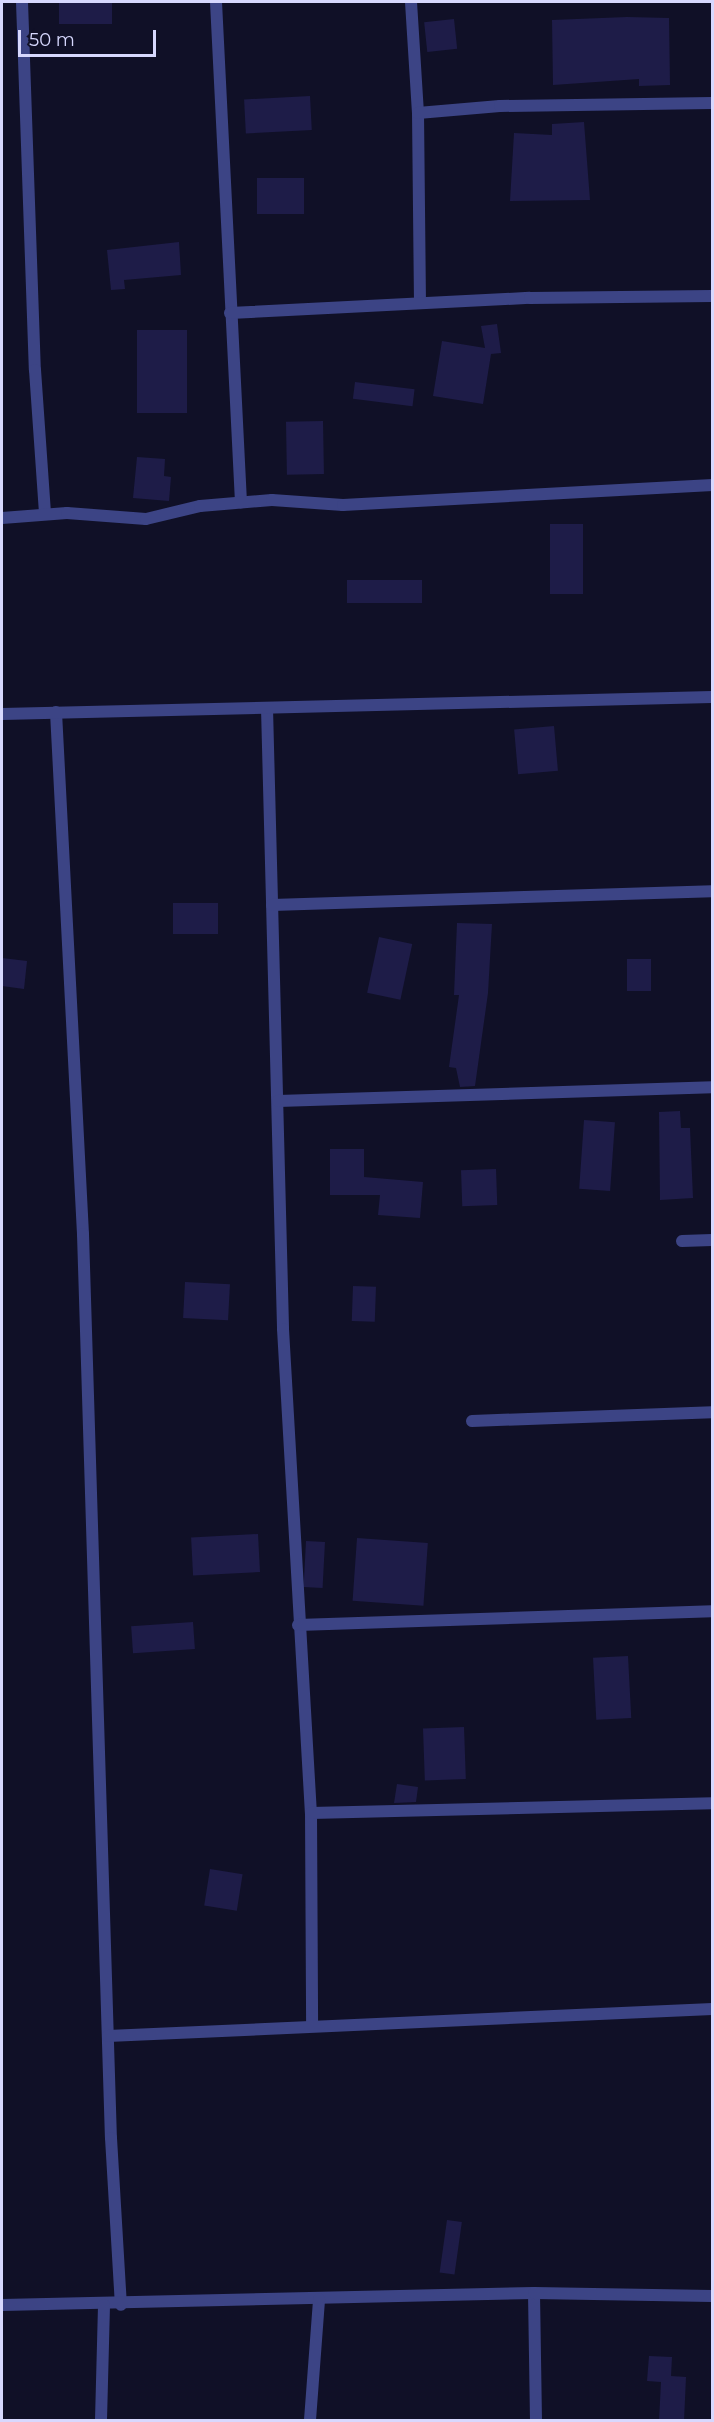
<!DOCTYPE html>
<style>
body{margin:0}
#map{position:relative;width:714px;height:2422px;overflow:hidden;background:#101027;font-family:Montserrat,sans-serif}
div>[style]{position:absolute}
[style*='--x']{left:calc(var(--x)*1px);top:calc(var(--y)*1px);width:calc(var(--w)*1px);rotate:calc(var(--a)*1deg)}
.building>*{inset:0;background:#1e1c48;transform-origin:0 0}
.minor>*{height:12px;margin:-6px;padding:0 6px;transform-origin:6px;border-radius:6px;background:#3c4485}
span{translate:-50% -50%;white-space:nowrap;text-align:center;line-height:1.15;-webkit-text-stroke:4.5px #101027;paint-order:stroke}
.frame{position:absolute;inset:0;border:3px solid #d7d8fe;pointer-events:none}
.scale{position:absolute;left:18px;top:30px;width:138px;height:27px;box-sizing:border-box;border:3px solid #d7d8fe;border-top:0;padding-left:8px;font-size:18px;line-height:21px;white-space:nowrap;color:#d7d8fe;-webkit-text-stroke:4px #101027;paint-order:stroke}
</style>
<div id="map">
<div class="building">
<div style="left:59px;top:2px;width:53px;height:22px"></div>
<div style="clip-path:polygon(627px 17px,669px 18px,670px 85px,639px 86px,639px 79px,553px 85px,552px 20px)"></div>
<div style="left:454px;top:19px;width:30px;height:30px;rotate:84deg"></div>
<div style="left:310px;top:96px;width:34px;height:66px;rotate:87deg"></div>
<div style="clip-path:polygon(584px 122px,590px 200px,510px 201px,514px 133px,552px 135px,552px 124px)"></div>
<div style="left:304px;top:178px;width:36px;height:47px;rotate:90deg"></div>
<div style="clip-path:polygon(179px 242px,181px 275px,124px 280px,125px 289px,111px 290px,107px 250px)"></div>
<div style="clip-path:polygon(497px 324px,501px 353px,491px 354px,483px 404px,433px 396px,442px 341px,485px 348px,481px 326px)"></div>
<div style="left:137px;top:330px;width:50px;height:83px"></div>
<div style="left:355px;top:382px;width:60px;height:17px;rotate:7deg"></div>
<div style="left:323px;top:421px;width:53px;height:37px;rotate:89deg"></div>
<div style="clip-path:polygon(137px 457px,165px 459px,164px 476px,171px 477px,169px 501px,133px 498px)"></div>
<div style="left:550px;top:524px;width:33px;height:70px"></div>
<div style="left:347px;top:580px;width:75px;height:23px"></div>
<div style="left:554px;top:726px;width:45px;height:40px;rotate:85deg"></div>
<div style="left:173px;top:903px;width:45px;height:31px"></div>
<div style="clip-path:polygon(457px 923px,492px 924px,488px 993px,475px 1086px,460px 1087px,456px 1068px,449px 1067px,459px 995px,454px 995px)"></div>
<div style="left:379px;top:937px;width:34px;height:57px;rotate:12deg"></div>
<div style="clip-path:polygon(2px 958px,27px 961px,24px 989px,2px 986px)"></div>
<div style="left:627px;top:959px;width:24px;height:32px"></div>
<div style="clip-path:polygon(680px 1111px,681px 1128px,690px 1128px,693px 1198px,660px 1200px,659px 1112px)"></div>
<div style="left:584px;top:1120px;width:31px;height:69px;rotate:4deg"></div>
<div style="clip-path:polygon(330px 1149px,364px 1149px,364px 1177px,423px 1182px,420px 1218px,378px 1215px,380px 1195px,330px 1195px)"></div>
<div style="left:496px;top:1169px;width:36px;height:35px;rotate:88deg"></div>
<div style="left:185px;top:1282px;width:45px;height:36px;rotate:3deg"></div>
<div style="left:353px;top:1286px;width:23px;height:35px;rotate:2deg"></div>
<div style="left:258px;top:1534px;width:38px;height:67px;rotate:87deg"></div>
<div style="left:357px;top:1538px;width:71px;height:63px;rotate:4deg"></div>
<div style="left:306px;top:1541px;width:19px;height:46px;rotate:3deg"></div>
<div style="left:193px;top:1622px;width:27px;height:62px;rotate:86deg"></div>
<div style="left:628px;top:1656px;width:62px;height:35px;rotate:87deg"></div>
<div style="left:464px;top:1727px;width:52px;height:41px;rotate:88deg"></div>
<div style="clip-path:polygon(397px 1784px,418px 1787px,416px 1802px,394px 1803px)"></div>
<div style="left:210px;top:1869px;width:33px;height:37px;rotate:9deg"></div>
<div style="left:447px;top:2220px;width:15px;height:53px;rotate:8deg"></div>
<div style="clip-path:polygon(649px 2356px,672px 2357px,671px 2376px,686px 2377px,684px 2421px,659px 2421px,661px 2382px,647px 2381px)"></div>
</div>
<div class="minor">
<div style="--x:22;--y:2;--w:368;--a:88"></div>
<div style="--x:35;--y:370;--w:144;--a:86"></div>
<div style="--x:216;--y:2;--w:501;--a:87.14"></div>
<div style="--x:411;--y:2;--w:111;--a:86.4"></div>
<div style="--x:418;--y:113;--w:190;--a:89.4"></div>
<div style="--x:418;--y:113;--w:82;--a:-4.9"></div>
<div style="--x:500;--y:106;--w:212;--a:-0.8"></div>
<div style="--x:230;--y:313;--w:300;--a:-2.9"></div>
<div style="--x:530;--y:298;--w:182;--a:-0.6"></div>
<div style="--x:2;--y:518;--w:65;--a:-4.4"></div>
<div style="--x:67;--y:513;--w:79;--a:4.3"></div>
<div style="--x:146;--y:519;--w:56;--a:-13.5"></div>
<div style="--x:200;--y:506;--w:72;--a:-4.8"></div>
<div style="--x:272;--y:500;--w:71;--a:4"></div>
<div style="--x:343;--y:505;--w:370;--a:-3.1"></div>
<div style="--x:267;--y:708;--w:621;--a:88.52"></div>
<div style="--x:283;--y:1329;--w:485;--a:86.7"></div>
<div style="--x:311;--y:1813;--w:212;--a:89.7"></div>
<div style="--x:56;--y:712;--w:523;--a:87.04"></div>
<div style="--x:83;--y:1234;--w:904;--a:88.23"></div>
<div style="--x:111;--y:2138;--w:167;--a:86.6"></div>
<div style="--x:2;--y:714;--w:710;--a:-1.37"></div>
<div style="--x:272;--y:905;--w:440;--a:-1.8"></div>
<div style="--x:278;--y:1101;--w:434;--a:-1.8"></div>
<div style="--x:682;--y:1241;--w:30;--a:-2"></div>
<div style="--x:472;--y:1421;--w:240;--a:-2.1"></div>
<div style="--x:298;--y:1625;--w:414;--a:-1.9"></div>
<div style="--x:311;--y:1813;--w:401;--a:-1.4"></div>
<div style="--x:108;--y:2036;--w:605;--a:-2.56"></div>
<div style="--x:534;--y:2293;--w:127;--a:89.1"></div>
<div style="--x:2;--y:2305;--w:532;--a:-1.29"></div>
<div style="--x:534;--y:2293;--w:178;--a:1"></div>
<div style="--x:101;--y:2420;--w:115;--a:-88.5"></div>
<div style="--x:310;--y:2420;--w:121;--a:-85.7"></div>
</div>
<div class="frame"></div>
<div class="scale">50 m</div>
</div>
